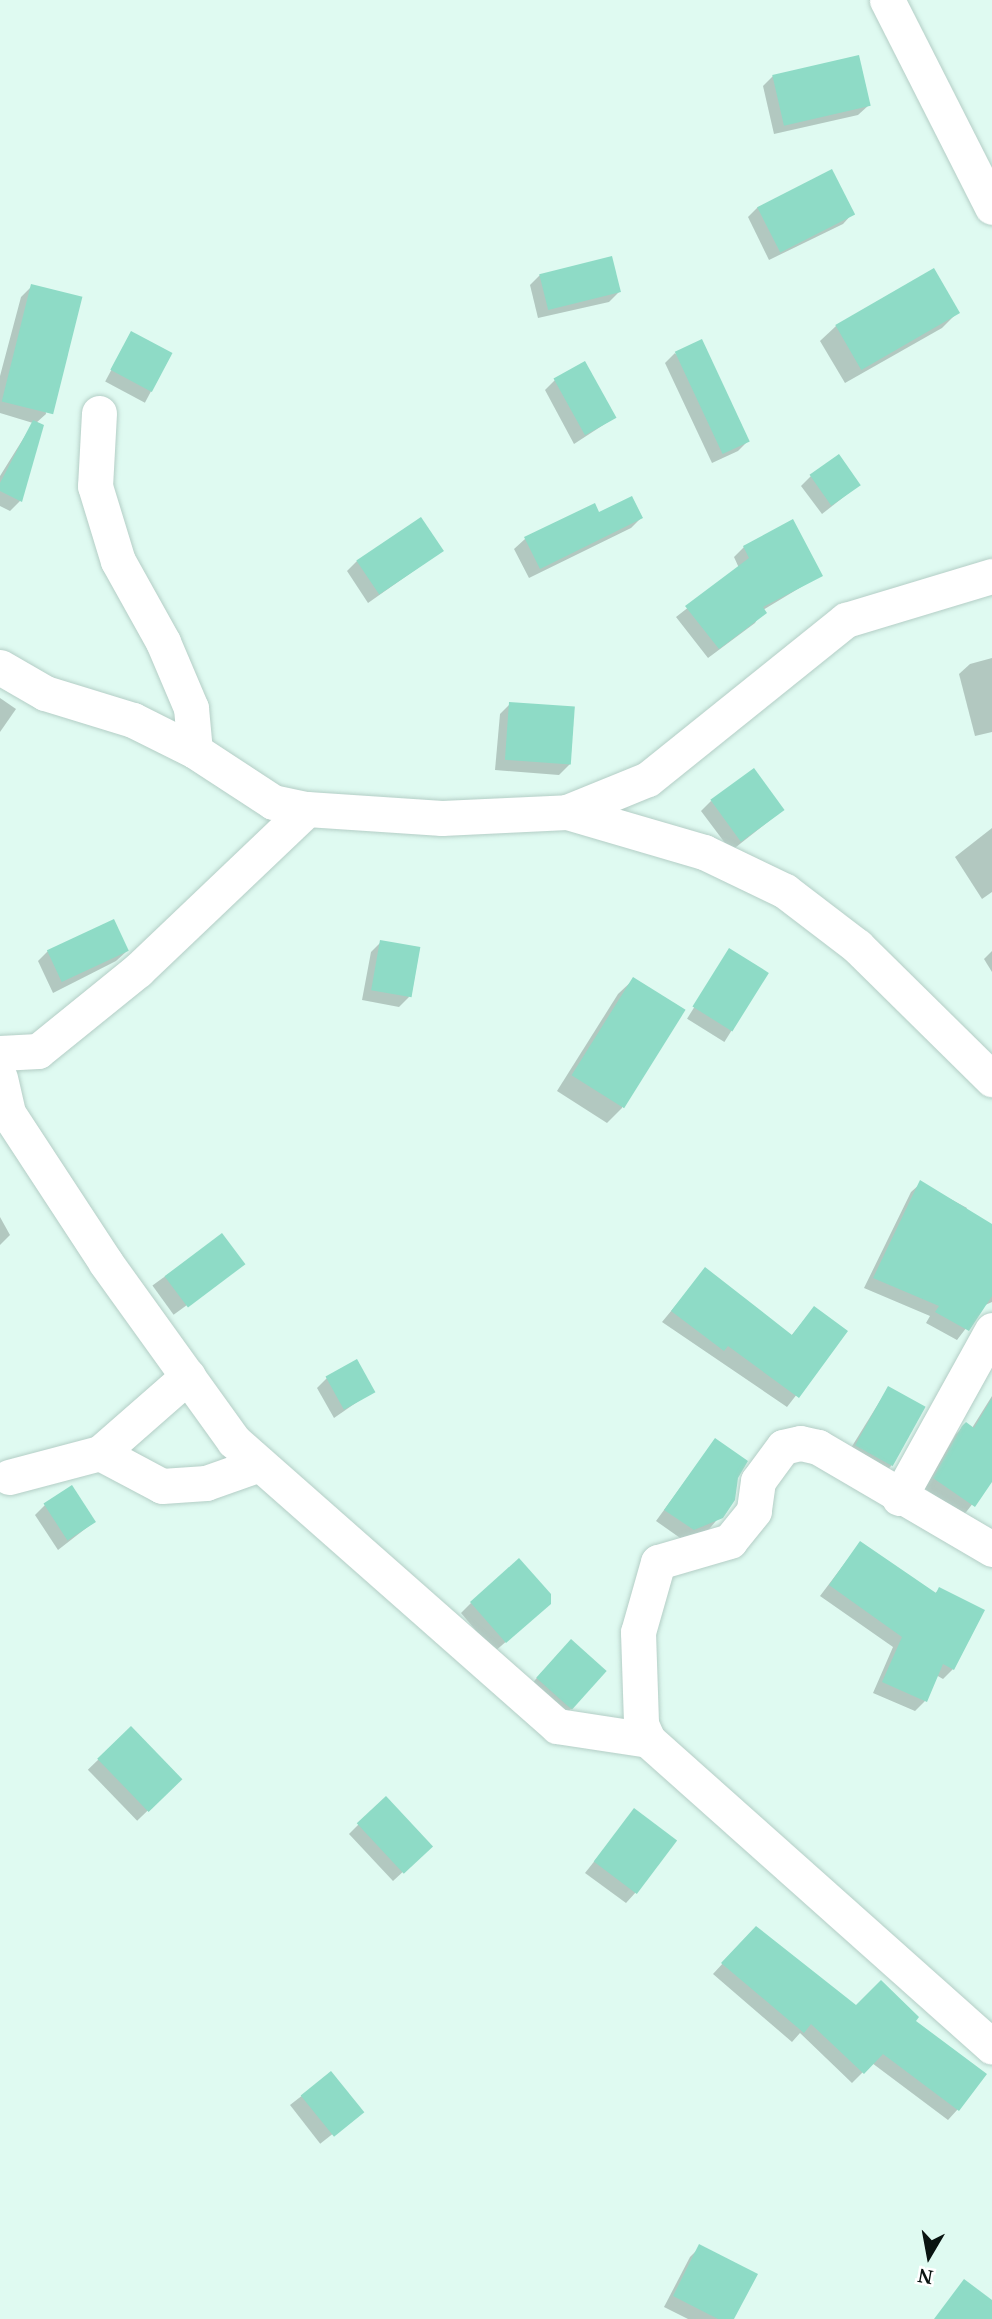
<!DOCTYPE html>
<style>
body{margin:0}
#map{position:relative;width:992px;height:2319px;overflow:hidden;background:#dffaf1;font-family:"Noto Serif",serif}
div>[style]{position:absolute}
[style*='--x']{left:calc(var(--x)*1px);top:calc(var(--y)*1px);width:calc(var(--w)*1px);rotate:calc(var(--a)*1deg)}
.shadow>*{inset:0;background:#0003;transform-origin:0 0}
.building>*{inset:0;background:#8edbc6;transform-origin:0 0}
.roads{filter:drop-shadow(0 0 2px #b4cec6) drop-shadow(0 0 2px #b4cec6)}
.minor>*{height:35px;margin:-17.5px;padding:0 17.5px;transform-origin:17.5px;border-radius:17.5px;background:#fff}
span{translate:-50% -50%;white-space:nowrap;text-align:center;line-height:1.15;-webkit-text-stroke:6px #fff;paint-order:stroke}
.north{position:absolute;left:894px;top:2221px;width:70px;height:70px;-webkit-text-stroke:5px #fff;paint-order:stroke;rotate:190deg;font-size:19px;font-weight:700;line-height:28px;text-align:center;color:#0a1411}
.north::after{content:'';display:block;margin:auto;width:24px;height:32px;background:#0a1411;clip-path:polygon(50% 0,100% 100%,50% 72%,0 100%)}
</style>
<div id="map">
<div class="shadow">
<div style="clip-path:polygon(773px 76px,869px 105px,858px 115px,774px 134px,763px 86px)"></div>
<div style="clip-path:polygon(758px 207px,853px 213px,843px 224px,769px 260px,748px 217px)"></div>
<div style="clip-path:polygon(933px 270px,957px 313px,942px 328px,845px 383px,820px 341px,836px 326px)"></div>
<div style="clip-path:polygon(540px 275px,619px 292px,609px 302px,538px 318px,530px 285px)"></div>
<div style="clip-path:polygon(32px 286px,46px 414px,36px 423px,42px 426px,20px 501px,10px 511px,0 506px,0 476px,33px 423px,0 413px,0 376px,21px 297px)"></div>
<div style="left:131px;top:333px;width:45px;height:55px;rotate:28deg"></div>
<div style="clip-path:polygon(675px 353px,748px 441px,738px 451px,712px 463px,665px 363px)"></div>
<div style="clip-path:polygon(555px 380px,614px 418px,574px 444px,545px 390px)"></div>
<div style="clip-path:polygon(811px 476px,859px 485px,822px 514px,801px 486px)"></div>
<div style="clip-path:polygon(594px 505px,599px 514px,641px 518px,631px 528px,529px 578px,514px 549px,525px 539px)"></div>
<div style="clip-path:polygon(744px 547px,821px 575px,763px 610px,755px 623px,708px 658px,676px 617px,739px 568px,734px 557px)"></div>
<div style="clip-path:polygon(442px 551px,368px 603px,347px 571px,357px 561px)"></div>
<div style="clip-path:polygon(992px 658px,992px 732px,975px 736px,959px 674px,970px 664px)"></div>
<div style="clip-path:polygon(0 698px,16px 709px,0 732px)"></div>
<div style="clip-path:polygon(510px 704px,570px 764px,559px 775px,495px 770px,500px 714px)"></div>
<div style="clip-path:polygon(711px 801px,783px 810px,731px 851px,701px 811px)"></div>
<div style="clip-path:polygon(992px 828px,992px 892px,982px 899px,955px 857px)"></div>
<div style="clip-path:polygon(381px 942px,409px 997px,399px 1007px,362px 1000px,371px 952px)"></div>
<div style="left:730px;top:950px;width:44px;height:81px;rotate:32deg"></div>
<div style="clip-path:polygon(48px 951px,127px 951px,116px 961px,53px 993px,38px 961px)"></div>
<div style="clip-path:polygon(992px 951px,992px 972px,984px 959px)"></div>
<div style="clip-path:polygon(634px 979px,622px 1108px,607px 1123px,557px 1091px,618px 994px)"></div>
<div style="clip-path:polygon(921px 1183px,967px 1208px,964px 1213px,992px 1226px,992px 1302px,983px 1306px,957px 1340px,926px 1323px,930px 1316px,864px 1288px,911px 1192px)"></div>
<div style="clip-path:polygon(0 1217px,10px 1235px,0 1245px)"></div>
<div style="left:222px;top:1235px;width:36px;height:86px;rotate:54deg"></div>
<div style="clip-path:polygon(705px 1270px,791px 1336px,814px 1308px,846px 1331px,787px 1407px,662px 1322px)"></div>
<div style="clip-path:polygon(327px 1378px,373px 1391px,334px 1418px,317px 1388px)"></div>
<div style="clip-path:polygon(888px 1388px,891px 1466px,881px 1477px,846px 1456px)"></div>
<div style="clip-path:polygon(992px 1396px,992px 1479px,963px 1516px,924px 1488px,956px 1434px,966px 1424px,972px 1428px)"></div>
<div style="clip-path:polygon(715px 1440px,737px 1477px,734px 1499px,706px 1533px,683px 1540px,656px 1521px)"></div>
<div style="clip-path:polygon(45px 1505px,94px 1522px,58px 1550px,35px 1515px)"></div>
<div style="clip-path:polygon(860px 1543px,934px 1594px,940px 1589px,953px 1669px,943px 1679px,936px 1675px,925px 1701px,915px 1711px,873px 1693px,893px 1647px,820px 1596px)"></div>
<div style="clip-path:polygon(471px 1603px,538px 1614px,494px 1652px,461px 1613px)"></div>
<div style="clip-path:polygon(561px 1651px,573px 1707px,563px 1717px,527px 1689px)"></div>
<div style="left:131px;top:1728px;width:71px;height:60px;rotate:46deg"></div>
<div style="clip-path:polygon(635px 1810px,636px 1892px,626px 1903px,585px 1873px)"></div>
<div style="clip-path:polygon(359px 1824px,420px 1856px,393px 1881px,349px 1834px)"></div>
<div style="clip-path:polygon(746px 1938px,856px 2008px,913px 2021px,958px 2109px,948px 2120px,872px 2063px,852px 2083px,800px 2033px,792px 2042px,713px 1974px)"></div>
<div style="left:331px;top:2073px;width:49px;height:52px;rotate:52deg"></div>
<div style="clip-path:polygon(700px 2247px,732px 2319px,688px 2319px,664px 2307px,690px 2257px)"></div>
</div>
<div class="building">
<div style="left:859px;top:55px;width:52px;height:89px;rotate:77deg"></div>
<div style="left:832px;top:169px;width:51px;height:84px;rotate:63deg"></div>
<div style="left:612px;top:256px;width:37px;height:75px;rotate:76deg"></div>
<div style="left:934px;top:268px;width:52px;height:114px;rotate:60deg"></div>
<div style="left:31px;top:284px;width:53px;height:121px;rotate:14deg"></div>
<div style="left:131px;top:331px;width:47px;height:44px;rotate:28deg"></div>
<div style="left:702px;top:339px;width:113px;height:30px;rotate:65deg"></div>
<div style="left:585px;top:361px;width:65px;height:36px;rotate:61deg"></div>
<div style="clip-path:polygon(33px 420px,44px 425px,22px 502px,0 491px,0 483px)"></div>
<div style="left:839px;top:454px;width:38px;height:36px;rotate:55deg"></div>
<div style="clip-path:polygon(632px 496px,643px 518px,540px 569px,524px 537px,595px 503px,599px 512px)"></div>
<div style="left:421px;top:517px;width:41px;height:78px;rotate:56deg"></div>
<div style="clip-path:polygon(793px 519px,823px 576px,763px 607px,767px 613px,719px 649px,685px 606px,749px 558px,743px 546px)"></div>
<div style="left:509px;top:702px;width:66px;height:58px;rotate:4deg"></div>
<div style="left:754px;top:768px;width:52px;height:54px;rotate:54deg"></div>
<div style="left:114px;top:919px;width:35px;height:74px;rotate:65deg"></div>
<div style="left:380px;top:940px;width:41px;height:51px;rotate:10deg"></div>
<div style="left:729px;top:948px;width:47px;height:69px;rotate:32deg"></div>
<div style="left:633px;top:977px;width:62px;height:116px;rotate:32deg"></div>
<div style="clip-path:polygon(920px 1180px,992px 1224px,992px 1296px,969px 1331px,935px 1312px,939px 1306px,873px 1278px)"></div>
<div style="left:222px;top:1233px;width:39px;height:72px;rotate:53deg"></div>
<div style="clip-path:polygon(705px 1267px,792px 1335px,814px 1306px,848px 1331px,799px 1398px,728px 1346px,724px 1351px,671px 1311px)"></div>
<div style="left:357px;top:1359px;width:38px;height:36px;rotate:61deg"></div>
<div style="left:888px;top:1386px;width:43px;height:68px;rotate:29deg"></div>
<div style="clip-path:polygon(992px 1398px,992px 1482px,975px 1507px,933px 1478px,962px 1426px,966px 1422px,974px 1428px)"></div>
<div style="clip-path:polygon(715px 1438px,748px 1461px,738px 1478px,735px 1500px,723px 1518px,694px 1530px,664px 1510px)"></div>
<div style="left:72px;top:1485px;width:44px;height:34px;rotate:57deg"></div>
<div style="clip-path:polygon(860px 1541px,936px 1593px,939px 1587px,985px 1610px,954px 1670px,943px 1664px,927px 1702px,882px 1682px,902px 1637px,829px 1585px)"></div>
<div style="clip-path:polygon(519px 1558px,551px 1594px,551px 1604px,506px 1643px,470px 1602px)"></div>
<div style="left:571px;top:1639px;width:48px;height:52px;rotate:42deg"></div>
<div style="left:131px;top:1726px;width:74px;height:47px;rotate:46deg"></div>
<div style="left:386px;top:1796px;width:69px;height:40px;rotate:47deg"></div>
<div style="left:634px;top:1808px;width:54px;height:67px;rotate:37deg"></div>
<div style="clip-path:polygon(756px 1926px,856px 2005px,881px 1980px,919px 2017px,916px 2021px,987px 2074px,959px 2111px,883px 2054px,864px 2074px,811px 2024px,804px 2033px,721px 1963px)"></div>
<div style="left:331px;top:2071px;width:53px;height:39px;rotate:51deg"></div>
<div style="clip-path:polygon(699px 2244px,758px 2274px,734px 2319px,718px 2319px,673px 2296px)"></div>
<div style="clip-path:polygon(964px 2279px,992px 2300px,992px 2319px,934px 2319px)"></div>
</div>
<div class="roads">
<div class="minor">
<div style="--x:887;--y:0;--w:232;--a:63.1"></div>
<div style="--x:99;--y:413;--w:73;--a:93.1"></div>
<div style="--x:95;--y:486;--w:78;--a:73"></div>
<div style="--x:118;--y:561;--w:93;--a:60.9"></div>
<div style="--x:163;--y:642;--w:72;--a:67"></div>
<div style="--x:191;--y:708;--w:43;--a:84.7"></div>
<div style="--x:0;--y:667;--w:52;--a:30"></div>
<div style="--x:45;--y:693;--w:92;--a:17.1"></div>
<div style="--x:133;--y:720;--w:69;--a:26.6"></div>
<div style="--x:195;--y:751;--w:93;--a:33.2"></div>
<div style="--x:273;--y:802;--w:35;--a:12"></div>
<div style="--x:307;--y:809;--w:135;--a:3.8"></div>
<div style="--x:442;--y:818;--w:125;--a:-2.7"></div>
<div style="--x:567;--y:812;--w:143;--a:16.3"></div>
<div style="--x:704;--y:852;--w:90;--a:25.7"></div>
<div style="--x:785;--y:891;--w:91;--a:37.4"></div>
<div style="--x:857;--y:946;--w:190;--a:44.6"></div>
<div style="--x:567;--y:812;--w:87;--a:-22.2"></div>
<div style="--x:648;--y:779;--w:254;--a:-38.8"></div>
<div style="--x:846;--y:620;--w:152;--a:-16.8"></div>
<div style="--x:0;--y:1053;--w:38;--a:-3"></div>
<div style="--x:38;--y:1051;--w:129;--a:-39"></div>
<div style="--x:138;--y:970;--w:233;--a:-43.6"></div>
<div style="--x:0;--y:1078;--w:36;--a:77"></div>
<div style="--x:8;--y:1113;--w:179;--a:56.8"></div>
<div style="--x:106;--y:1263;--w:219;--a:54.3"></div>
<div style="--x:234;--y:1441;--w:431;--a:41.4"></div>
<div style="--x:557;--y:1726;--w:92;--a:8.7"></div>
<div style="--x:100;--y:1453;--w:117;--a:-41.2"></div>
<div style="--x:9;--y:1477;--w:94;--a:-14.8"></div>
<div style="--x:100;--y:1453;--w:70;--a:28"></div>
<div style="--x:162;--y:1486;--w:44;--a:-3.9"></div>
<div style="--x:206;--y:1483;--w:57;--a:-19.4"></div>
<div style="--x:899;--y:1498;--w:192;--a:-61"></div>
<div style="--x:992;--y:1549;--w:202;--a:-149.6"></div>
<div style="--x:818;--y:1447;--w:18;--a:-167"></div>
<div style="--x:800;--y:1443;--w:17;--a:167"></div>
<div style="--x:783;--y:1447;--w:42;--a:126.3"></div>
<div style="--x:758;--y:1481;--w:30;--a:98"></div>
<div style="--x:754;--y:1511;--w:38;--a:129"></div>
<div style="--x:730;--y:1541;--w:75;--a:163.7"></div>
<div style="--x:658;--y:1562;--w:73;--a:105.9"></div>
<div style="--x:638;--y:1632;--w:92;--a:88.1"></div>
<div style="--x:641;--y:1724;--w:17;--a:66"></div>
<div style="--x:648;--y:1740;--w:461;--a:41.7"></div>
</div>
</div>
<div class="north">N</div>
</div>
